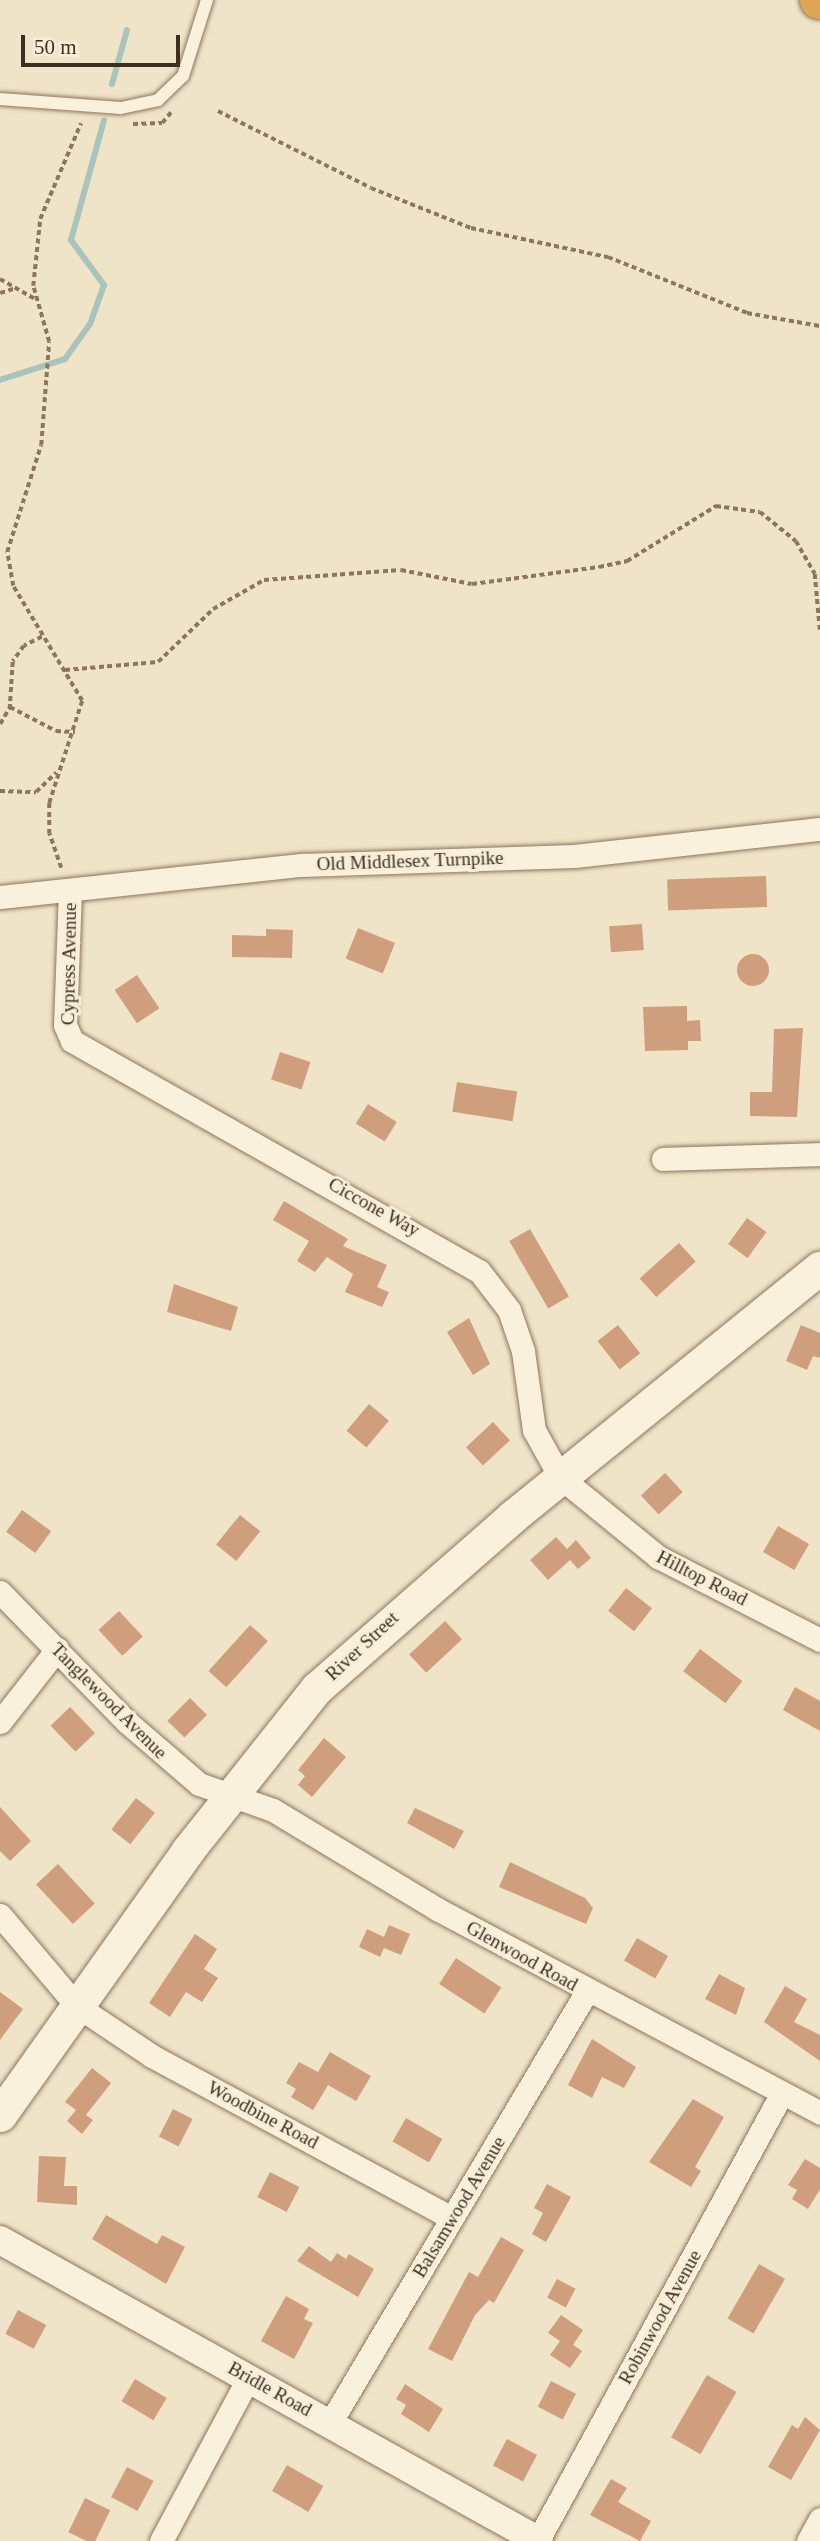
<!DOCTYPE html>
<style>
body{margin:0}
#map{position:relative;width:820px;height:2541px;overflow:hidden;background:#f0e4c8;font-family:"Times New Roman",serif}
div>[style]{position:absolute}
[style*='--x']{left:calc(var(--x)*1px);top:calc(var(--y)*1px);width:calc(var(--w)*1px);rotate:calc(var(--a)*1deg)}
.stream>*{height:6px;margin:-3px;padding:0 3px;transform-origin:3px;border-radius:3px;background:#a9c4bc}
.building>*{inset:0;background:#cf9f7d;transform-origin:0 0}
.round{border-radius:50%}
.path>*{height:3.5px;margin-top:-1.75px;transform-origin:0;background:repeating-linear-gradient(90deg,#8d765c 0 5px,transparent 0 8.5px)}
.roads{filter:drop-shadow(0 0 2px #8d765c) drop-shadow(0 0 2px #8d765c)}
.service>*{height:12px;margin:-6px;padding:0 6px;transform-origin:6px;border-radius:6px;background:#faf1dc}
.minor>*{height:23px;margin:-11.5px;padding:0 11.5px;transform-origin:11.5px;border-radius:11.5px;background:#faf1dc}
.tertiary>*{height:28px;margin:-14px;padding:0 14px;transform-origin:14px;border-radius:14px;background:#faf1dc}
.secondary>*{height:33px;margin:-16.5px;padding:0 16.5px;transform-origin:16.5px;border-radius:16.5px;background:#faf1dc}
.motorway>*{height:38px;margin:-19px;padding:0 19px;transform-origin:19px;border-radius:19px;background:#e0a458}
span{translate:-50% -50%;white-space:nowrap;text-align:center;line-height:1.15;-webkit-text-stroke:6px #f7eed8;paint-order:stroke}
.street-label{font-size:19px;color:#3d2e20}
.scale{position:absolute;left:21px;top:35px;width:159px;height:32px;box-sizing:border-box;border:4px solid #3d2e20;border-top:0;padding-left:9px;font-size:21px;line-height:24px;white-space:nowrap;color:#3d2e20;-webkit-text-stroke:5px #f7eed8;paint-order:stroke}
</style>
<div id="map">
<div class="stream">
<div style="--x:112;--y:84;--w:56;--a:-74.5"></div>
<div style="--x:0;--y:380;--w:68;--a:-17.9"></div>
<div style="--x:65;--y:359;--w:43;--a:-54.5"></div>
<div style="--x:90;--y:324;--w:41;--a:-70.3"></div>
<div style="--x:104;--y:285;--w:56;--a:-126.3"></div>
<div style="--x:71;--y:240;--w:124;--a:-74.6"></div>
</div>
<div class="building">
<div style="left:766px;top:876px;width:31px;height:99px;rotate:88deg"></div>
<div style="left:642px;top:924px;width:26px;height:33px;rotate:86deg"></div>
<div style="left:358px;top:928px;width:40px;height:33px;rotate:22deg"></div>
<div style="clip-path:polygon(266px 929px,293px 930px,292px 958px,232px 957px,232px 935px,266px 936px)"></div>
<div class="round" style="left:737px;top:954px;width:32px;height:32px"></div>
<div style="left:137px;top:975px;width:40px;height:27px;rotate:56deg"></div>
<div style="clip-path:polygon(687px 1006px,687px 1021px,700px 1020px,701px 1041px,688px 1041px,688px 1050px,645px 1051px,643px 1007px)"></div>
<div style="clip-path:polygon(803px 1028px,797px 1117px,750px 1116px,750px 1092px,772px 1092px,774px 1029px)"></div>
<div style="left:280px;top:1052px;width:32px;height:29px;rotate:18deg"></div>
<div style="left:457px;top:1082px;width:61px;height:30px;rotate:9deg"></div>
<div style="left:368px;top:1104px;width:34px;height:23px;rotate:32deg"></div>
<div style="clip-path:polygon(284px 1201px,348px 1239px,343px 1246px,387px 1265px,377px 1287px,389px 1292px,382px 1307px,345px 1292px,353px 1274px,327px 1257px,315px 1272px,297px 1261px,309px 1241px,273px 1220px)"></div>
<div style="left:747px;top:1218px;width:24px;height:32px;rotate:36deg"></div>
<div style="left:530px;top:1229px;width:78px;height:24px;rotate:60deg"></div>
<div style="left:679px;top:1243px;width:25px;height:53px;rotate:48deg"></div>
<div style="clip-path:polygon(174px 1284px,238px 1307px,231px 1331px,167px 1312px)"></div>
<div style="clip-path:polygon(469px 1318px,490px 1364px,473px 1375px,447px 1332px)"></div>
<div style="left:618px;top:1325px;width:36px;height:26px;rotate:52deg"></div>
<div style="clip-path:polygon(801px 1325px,820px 1333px,820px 1358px,813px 1356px,807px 1370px,786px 1361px)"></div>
<div style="left:369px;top:1404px;width:26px;height:35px;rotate:40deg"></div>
<div style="left:493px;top:1422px;width:25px;height:37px;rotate:47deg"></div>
<div style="left:665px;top:1473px;width:26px;height:33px;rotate:47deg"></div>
<div style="left:22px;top:1510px;width:36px;height:27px;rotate:36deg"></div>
<div style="left:240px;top:1515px;width:26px;height:38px;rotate:39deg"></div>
<div style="left:778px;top:1526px;width:36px;height:30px;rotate:30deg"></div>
<div style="clip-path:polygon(556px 1537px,567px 1549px,576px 1540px,591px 1558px,578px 1569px,570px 1560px,548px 1580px,530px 1560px)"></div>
<div style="left:626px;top:1588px;width:33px;height:29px;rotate:38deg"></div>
<div style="left:119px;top:1611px;width:35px;height:28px;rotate:47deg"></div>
<div style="left:445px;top:1621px;width:25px;height:49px;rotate:47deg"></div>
<div style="left:250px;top:1625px;width:24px;height:62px;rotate:42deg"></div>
<div style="left:700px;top:1649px;width:53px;height:28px;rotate:37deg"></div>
<div style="clip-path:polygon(795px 1687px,820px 1701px,820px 1731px,783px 1710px)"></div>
<div style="left:190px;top:1698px;width:24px;height:32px;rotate:45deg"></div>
<div style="left:70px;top:1707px;width:36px;height:27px;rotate:46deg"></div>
<div style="clip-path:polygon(324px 1738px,346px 1757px,312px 1797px,298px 1785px,305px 1776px,298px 1770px)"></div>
<div style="left:136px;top:1798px;width:24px;height:40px;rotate:38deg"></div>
<div style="clip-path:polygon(0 1807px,31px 1841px,10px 1861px,0 1851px)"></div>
<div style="clip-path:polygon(415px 1808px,464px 1831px,454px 1849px,407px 1823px)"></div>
<div style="clip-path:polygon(510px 1862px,585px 1898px,593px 1908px,586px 1924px,499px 1887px)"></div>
<div style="left:58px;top:1864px;width:54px;height:30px;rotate:47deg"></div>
<div style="clip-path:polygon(389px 1925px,410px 1934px,401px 1955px,384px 1948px,380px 1957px,359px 1947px,367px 1929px,384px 1937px)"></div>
<div style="clip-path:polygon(195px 1934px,217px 1949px,204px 1969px,218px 1978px,202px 2002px,186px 1992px,170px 2017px,149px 2003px)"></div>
<div style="left:637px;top:1938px;width:36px;height:26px;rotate:30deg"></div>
<div style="left:456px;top:1958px;width:54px;height:31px;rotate:33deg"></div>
<div style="clip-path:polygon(719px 1974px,745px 1988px,736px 2015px,705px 1999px)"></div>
<div style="clip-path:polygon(785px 1986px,807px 1999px,794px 2022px,820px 2035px,820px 2061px,764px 2022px)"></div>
<div style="clip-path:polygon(0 1992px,23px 2009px,0 2040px)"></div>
<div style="clip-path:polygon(592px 2039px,636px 2067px,624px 2088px,602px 2077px,592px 2098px,568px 2085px)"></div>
<div style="clip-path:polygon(330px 2052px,371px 2076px,356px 2101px,328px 2085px,313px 2110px,291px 2097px,296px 2089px,286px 2083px,299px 2062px,318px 2072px)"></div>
<div style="clip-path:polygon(92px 2068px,111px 2083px,86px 2115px,93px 2120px,82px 2134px,67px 2121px,76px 2110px,65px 2102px)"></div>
<div style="clip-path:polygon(693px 2099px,724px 2117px,695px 2167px,701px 2171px,691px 2187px,649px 2162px)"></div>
<div style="left:173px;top:2109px;width:22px;height:31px;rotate:27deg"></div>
<div style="left:406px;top:2118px;width:42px;height:27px;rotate:30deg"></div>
<div style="clip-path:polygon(39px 2156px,66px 2157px,64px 2186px,77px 2186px,77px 2205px,37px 2202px)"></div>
<div style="clip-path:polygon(805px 2159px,820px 2168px,820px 2189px,808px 2209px,792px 2199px,797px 2190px,788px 2185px)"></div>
<div style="left:270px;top:2172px;width:33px;height:28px;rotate:27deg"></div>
<div style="clip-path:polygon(547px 2184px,571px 2197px,546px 2242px,532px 2234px,543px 2213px,534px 2208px)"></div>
<div style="clip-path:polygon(106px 2215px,157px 2244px,162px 2235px,185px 2247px,166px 2284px,92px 2239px)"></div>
<div style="clip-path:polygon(501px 2237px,524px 2250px,494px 2303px,489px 2300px,475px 2315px,452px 2361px,428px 2349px,469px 2272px,478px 2277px)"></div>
<div style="clip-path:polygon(309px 2246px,331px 2262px,337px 2253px,346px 2259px,349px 2254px,374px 2269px,358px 2297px,297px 2261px)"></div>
<div style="left:759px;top:2264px;width:30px;height:63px;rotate:30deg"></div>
<div style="left:557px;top:2279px;width:21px;height:21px;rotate:28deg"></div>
<div style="clip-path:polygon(286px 2296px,309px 2309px,304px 2319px,313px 2323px,294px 2359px,261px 2341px)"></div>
<div style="left:18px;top:2310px;width:32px;height:27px;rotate:28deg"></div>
<div style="clip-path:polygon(561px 2315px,583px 2330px,573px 2345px,582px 2351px,570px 2368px,550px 2355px,560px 2341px,548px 2333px)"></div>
<div style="left:707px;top:2375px;width:34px;height:72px;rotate:30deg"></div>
<div style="left:135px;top:2379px;width:37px;height:26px;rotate:31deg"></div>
<div style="left:551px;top:2381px;width:28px;height:29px;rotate:27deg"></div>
<div style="clip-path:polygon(405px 2384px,443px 2409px,429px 2432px,401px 2414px,406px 2405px,396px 2399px)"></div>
<div style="clip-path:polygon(805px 2417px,820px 2430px,791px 2480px,768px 2467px,792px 2425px,798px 2429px)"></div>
<div style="left:507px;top:2439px;width:34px;height:30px;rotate:28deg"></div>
<div style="left:287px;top:2465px;width:42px;height:30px;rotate:30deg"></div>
<div style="left:127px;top:2467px;width:30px;height:34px;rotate:28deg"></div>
<div style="clip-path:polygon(611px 2479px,627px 2488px,618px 2502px,651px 2521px,640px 2541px,590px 2515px)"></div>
<div style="left:85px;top:2498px;width:28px;height:38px;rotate:26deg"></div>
</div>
<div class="path">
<div style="--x:218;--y:111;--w:171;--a:26.7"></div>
<div style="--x:371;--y:188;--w:108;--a:21.8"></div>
<div style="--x:471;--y:228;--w:140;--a:12"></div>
<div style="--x:608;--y:257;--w:150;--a:21.9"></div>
<div style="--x:747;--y:313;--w:74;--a:10.1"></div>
<div style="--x:133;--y:124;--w:29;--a:-2"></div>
<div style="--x:162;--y:123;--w:16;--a:-50"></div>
<div style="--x:0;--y:279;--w:40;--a:29.7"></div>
<div style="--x:0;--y:293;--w:17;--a:-17"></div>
<div style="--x:42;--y:637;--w:20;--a:153"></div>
<div style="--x:24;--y:646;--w:19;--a:125"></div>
<div style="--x:13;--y:662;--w:45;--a:93.8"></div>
<div style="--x:10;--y:707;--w:52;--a:27.6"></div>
<div style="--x:56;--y:731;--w:19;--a:3"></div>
<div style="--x:65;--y:670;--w:93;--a:-4.9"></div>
<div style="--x:158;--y:662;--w:76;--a:-43.9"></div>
<div style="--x:213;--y:609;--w:59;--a:-29.6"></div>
<div style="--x:264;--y:580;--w:137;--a:-4.2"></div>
<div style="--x:401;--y:570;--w:72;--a:11.2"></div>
<div style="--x:472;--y:584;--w:128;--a:-7.6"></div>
<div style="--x:599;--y:567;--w:29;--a:-12"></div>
<div style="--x:627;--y:561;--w:105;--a:-31.7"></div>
<div style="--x:716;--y:506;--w:44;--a:7.8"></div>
<div style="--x:760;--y:512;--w:46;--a:38.9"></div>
<div style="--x:796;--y:541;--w:38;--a:60"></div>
<div style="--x:815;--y:574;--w:56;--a:84.9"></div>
<div style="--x:0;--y:724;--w:20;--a:-60"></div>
<div style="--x:0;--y:791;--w:36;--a:2"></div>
<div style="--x:36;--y:792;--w:28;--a:-44"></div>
<div style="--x:61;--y:868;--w:36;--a:-109"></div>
<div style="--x:49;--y:834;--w:31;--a:-90"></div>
<div style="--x:49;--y:803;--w:107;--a:-72.1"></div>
<div style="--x:82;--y:701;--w:134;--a:-121"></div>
<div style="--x:13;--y:586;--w:35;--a:-100"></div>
<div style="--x:7;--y:552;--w:112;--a:-72.4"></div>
<div style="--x:41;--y:445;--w:103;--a:-85.6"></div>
<div style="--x:49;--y:342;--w:58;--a:-105.9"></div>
<div style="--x:33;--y:286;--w:67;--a:-84"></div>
<div style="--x:40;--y:219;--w:104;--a:-66.9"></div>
</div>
<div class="roads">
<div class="service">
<div style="--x:0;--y:99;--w:121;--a:4.3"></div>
<div style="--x:121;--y:108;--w:38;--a:-12"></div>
<div style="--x:158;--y:100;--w:35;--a:-44"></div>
<div style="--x:183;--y:76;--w:80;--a:-72.5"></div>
</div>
<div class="minor">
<div style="--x:70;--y:890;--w:135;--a:92.1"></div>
<div style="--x:65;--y:1025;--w:17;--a:66"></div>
<div style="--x:72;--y:1041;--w:467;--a:29.5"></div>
<div style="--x:479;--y:1271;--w:49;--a:52.4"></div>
<div style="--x:509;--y:1310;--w:43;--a:71.1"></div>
<div style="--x:523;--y:1351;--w:80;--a:82.1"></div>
<div style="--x:534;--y:1430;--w:54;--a:61"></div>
<div style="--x:560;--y:1477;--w:127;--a:39.2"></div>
<div style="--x:658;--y:1557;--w:182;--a:27.1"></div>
<div style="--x:0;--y:897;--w:303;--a:-6.1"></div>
<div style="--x:301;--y:865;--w:273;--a:-1.9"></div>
<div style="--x:574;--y:856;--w:247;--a:-6.3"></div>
<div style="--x:663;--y:1159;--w:157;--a:-1.8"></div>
<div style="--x:0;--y:1592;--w:182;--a:45.7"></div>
<div style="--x:127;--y:1722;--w:95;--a:40.7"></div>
<div style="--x:199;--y:1784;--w:78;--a:19.4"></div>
<div style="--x:273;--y:1810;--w:192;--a:31.1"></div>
<div style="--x:437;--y:1909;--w:434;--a:28"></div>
<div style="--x:0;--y:1722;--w:93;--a:-52"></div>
<div style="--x:0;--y:1915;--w:119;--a:49.8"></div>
<div style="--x:77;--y:2006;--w:90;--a:33.7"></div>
<div style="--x:152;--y:2056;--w:341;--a:28.4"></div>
<div style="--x:330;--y:2423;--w:503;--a:-59.25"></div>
<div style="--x:538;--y:2540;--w:509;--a:-61.37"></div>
<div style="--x:161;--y:2541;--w:186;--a:-61.8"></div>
<div style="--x:808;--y:2541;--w:25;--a:-61"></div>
</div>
<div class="tertiary">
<div style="--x:0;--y:2240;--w:617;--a:29.18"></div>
</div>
<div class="secondary">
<div style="--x:0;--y:2115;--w:325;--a:-54.6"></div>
<div style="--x:188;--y:1850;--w:207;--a:-51.5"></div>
<div style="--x:317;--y:1688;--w:259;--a:-41.2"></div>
<div style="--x:512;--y:1517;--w:396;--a:-39"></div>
</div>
<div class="motorway">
<div style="--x:819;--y:0;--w:1;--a:0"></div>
</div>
</div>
<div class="street-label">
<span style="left:410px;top:861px;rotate:-2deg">Old Middlesex Turnpike</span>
<span style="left:69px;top:964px;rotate:-89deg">Cypress Avenue</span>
<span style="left:374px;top:1207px;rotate:29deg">Ciccone Way</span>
<span style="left:702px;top:1578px;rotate:27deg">Hilltop Road</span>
<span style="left:362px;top:1646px;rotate:-43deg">River Street</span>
<span style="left:109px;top:1701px;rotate:45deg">Tanglewood Avenue</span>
<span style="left:522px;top:1956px;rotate:29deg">Glenwood Road</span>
<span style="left:263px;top:2115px;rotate:28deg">Woodbine Road</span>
<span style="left:459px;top:2207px;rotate:-59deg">Balsamwood Avenue</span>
<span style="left:660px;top:2317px;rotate:-61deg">Robinwood Avenue</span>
<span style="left:270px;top:2389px;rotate:29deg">Bridle Road</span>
</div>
<div class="scale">50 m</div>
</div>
